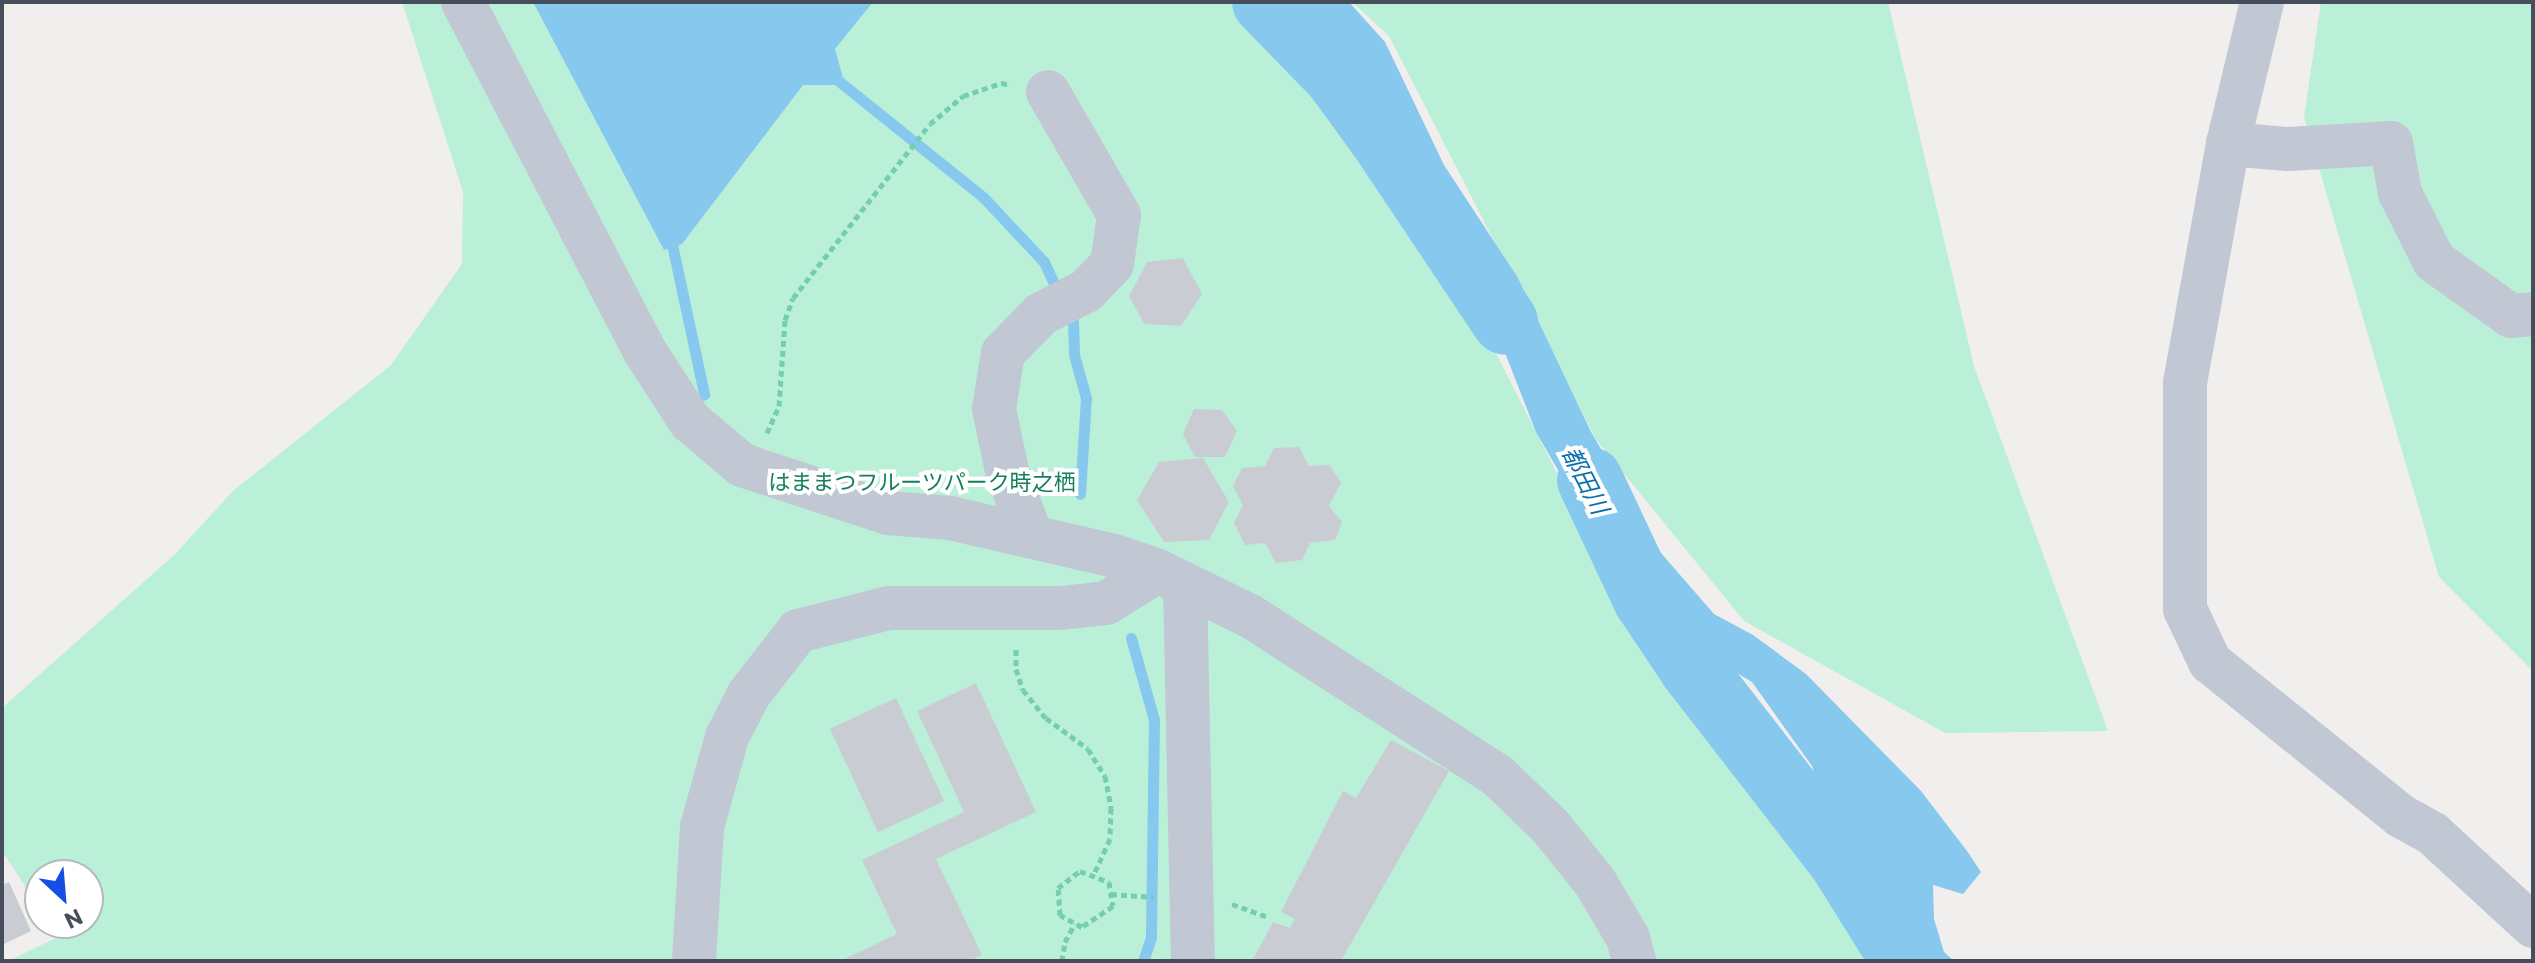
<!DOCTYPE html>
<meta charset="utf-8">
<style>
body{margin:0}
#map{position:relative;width:2535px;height:963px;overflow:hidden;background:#f1efee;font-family:Commissioner,"Noto Sans JP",sans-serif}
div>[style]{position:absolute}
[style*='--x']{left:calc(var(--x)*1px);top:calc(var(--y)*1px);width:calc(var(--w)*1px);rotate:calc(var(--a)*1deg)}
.green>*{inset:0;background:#bbf0d8}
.water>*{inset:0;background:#87c8ee}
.stream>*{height:11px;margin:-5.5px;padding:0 5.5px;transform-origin:5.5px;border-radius:5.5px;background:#87c8ee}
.river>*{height:66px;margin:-33px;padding:0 33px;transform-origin:33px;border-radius:33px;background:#87c8ee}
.building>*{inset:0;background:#caccd4;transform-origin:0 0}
.path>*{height:5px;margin-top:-2.5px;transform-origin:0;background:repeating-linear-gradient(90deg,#73cfb0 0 6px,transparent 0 10px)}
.minor>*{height:44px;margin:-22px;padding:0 22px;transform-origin:22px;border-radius:22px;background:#c1c8d4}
span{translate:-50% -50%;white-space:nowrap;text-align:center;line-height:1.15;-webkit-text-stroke:8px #fff;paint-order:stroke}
.park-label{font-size:22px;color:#15805b}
.water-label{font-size:24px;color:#0970ad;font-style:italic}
.frame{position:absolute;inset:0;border:4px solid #464e5c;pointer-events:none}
.north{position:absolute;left:24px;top:859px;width:80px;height:80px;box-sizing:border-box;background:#fff;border:2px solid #b5b8be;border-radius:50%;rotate:154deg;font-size:22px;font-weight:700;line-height:32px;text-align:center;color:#464e5c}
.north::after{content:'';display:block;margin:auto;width:28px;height:36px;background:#144ee5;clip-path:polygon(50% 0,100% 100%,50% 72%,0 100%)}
</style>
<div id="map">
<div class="green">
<div style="clip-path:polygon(402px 2px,1255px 2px,1401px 166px,1570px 499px,1818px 845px,1918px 961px,8px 961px,58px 937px,49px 923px,88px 923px,88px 875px,40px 875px,40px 909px,2px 851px,2px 708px,174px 555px,234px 490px,390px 366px,462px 264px,463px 192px)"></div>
<div style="clip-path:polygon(1352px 2px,1888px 2px,1974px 366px,2108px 731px,1945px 733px,1744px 621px,1595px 438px,1389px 36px)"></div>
<div style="clip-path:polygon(2321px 2px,2533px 2px,2533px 671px,2439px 577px,2304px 117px)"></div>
</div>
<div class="water">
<div style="clip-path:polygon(533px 2px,873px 2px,835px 49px,845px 85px,803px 85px,682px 244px,664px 250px)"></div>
<div style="clip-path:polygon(1299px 2px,1349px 2px,1385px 42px,1444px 165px,1518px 278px,1590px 430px,1661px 553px,1714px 614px,1753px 635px,1806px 674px,1921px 791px,1967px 851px,1981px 872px,1963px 894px,1933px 885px,1934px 919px,1944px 952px,1954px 961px,1918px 961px,1896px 916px,1884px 873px,1822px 798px,1812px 766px,1752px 682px,1708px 656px,1576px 501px,1536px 432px,1498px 335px,1429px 191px)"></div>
</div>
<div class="stream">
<div style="--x:835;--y:78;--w:191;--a:38.8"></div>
<div style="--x:984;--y:198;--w:88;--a:46.8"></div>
<div style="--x:1044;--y:262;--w:35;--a:65"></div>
<div style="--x:670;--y:235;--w:163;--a:77.9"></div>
<div style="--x:1067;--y:309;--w:14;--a:65"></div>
<div style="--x:1073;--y:322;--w:33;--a:88"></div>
<div style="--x:1074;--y:355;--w:45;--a:74.4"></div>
<div style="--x:1086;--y:398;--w:96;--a:93.6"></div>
<div style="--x:1131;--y:638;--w:85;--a:74.3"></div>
<div style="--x:1154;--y:720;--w:217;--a:90.8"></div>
<div style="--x:1151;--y:937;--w:25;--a:108"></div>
</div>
<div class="river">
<div style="--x:1265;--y:2;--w:103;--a:45.8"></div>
<div style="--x:1337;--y:76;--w:77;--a:54"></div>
<div style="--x:1382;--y:138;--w:221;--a:56.2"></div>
<div style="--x:1590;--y:480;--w:132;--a:64.8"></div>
<div style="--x:1646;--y:599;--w:83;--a:56.3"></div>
<div style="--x:1692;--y:668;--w:243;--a:52.2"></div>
<div style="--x:1841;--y:860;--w:119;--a:58"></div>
</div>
<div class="building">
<div style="clip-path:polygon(1183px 258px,1202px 294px,1181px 326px,1144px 324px,1129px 296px,1147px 262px)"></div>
<div style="clip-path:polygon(1194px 409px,1222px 410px,1237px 431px,1225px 457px,1195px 457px,1183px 434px)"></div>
<div style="clip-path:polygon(1299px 447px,1309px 466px,1330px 465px,1341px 483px,1329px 506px,1342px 522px,1335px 540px,1310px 543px,1302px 560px,1276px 563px,1265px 543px,1245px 545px,1234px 523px,1243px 505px,1233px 486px,1242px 468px,1265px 466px,1274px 448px)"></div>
<div style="clip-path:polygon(1203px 458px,1229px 502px,1209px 540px,1164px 542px,1137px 500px,1159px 462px)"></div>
<div style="clip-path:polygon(976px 683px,1036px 812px,936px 859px,982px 955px,970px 961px,840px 961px,897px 934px,862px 860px,964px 812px,917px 711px)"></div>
<div style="left:896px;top:698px;width:114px;height:73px;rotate:65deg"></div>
<div style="clip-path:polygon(1391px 740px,1449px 771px,1341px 961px,1252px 961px,1273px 922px,1290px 928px,1295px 919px,1281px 912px,1343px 791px,1356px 798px)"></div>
<div style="clip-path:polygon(9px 882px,31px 931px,2px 945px,2px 885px)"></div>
</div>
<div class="path">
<div style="--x:767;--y:433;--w:30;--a:-66"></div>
<div style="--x:779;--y:406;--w:86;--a:-86"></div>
<div style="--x:785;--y:320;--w:23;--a:-70"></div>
<div style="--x:793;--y:298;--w:221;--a:-51.8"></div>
<div style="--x:930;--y:124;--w:43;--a:-40.3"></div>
<div style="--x:963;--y:96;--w:40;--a:-18.9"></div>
<div style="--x:1001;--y:83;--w:10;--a:11"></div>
<div style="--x:1016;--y:649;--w:20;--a:90"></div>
<div style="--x:1016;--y:669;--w:22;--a:72"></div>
<div style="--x:1023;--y:690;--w:36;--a:51"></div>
<div style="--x:1046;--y:718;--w:52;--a:36.4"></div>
<div style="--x:1088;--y:749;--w:32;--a:58"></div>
<div style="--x:1105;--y:776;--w:33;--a:79"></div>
<div style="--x:1111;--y:808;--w:31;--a:92"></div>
<div style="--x:1110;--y:839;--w:41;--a:114.7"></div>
<div style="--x:1080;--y:871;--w:31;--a:21"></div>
<div style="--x:1109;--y:882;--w:24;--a:81"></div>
<div style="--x:1113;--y:906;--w:37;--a:146"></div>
<div style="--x:1082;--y:927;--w:25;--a:-151"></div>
<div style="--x:1060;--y:915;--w:27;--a:-94"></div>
<div style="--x:1058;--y:888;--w:28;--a:-38"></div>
<div style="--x:1111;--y:894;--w:43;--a:4"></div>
<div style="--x:1232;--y:904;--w:37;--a:20"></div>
<div style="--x:1062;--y:961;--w:19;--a:-81"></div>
<div style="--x:1065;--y:942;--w:21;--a:-62"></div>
</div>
<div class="minor">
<div style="--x:463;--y:2;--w:392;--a:62.5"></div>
<div style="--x:644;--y:350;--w:85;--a:57.1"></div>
<div style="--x:690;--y:421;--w:68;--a:40.2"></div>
<div style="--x:742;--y:465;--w:154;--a:18.2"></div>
<div style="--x:888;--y:513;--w:62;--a:4.6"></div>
<div style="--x:950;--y:518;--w:169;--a:13"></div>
<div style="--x:1115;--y:556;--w:46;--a:19.2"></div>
<div style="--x:1158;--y:571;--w:102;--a:26.1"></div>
<div style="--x:1250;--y:616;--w:295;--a:32.8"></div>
<div style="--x:1498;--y:776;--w:72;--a:43.9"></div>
<div style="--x:1550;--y:826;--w:72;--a:51.2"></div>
<div style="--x:1595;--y:882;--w:65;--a:59.5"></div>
<div style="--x:1628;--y:938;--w:24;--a:75"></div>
<div style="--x:2262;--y:2;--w:146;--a:103.5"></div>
<div style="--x:2228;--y:144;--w:242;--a:100.2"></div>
<div style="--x:2185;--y:382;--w:227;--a:90"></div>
<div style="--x:2185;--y:609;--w:59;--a:64.7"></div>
<div style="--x:2210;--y:662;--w:245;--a:38.9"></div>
<div style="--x:2401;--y:816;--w:37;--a:29"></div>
<div style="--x:2433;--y:834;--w:136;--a:42.6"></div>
<div style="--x:2228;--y:144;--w:60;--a:4.8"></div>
<div style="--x:2288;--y:149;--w:103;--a:-3.3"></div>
<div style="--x:2391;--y:143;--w:51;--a:79.8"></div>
<div style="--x:2400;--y:193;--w:76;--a:63.4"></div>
<div style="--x:2434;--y:261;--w:95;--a:35.5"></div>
<div style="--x:2511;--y:316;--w:22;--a:-5"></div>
<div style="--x:1031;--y:535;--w:68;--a:-110.6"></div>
<div style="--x:1007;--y:471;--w:63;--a:-101.8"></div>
<div style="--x:994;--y:409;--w:57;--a:-80.9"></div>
<div style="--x:1003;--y:353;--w:54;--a:-45.7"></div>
<div style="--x:1041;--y:314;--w:51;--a:-27.1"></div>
<div style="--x:1086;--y:291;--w:37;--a:-46"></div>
<div style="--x:1112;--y:264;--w:49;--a:-81.9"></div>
<div style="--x:1119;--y:215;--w:142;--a:-120"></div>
<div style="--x:1185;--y:586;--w:375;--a:88.8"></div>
<div style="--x:694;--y:961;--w:134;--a:-86.6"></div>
<div style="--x:702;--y:827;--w:93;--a:-74.5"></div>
<div style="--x:727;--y:737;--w:48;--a:-62.9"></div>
<div style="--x:749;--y:694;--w:80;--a:-52.1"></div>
<div style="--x:798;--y:631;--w:94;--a:-14.2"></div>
<div style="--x:889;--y:608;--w:172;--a:0"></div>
<div style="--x:1061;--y:608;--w:45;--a:-6.3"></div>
<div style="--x:1106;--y:603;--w:61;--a:-31.6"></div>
</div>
<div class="park-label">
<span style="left:922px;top:482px">はままつフルーツパーク時之栖</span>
</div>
<div class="water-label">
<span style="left:1586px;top:480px;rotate:63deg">都田川</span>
</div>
<div class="frame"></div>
<div class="north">N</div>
</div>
